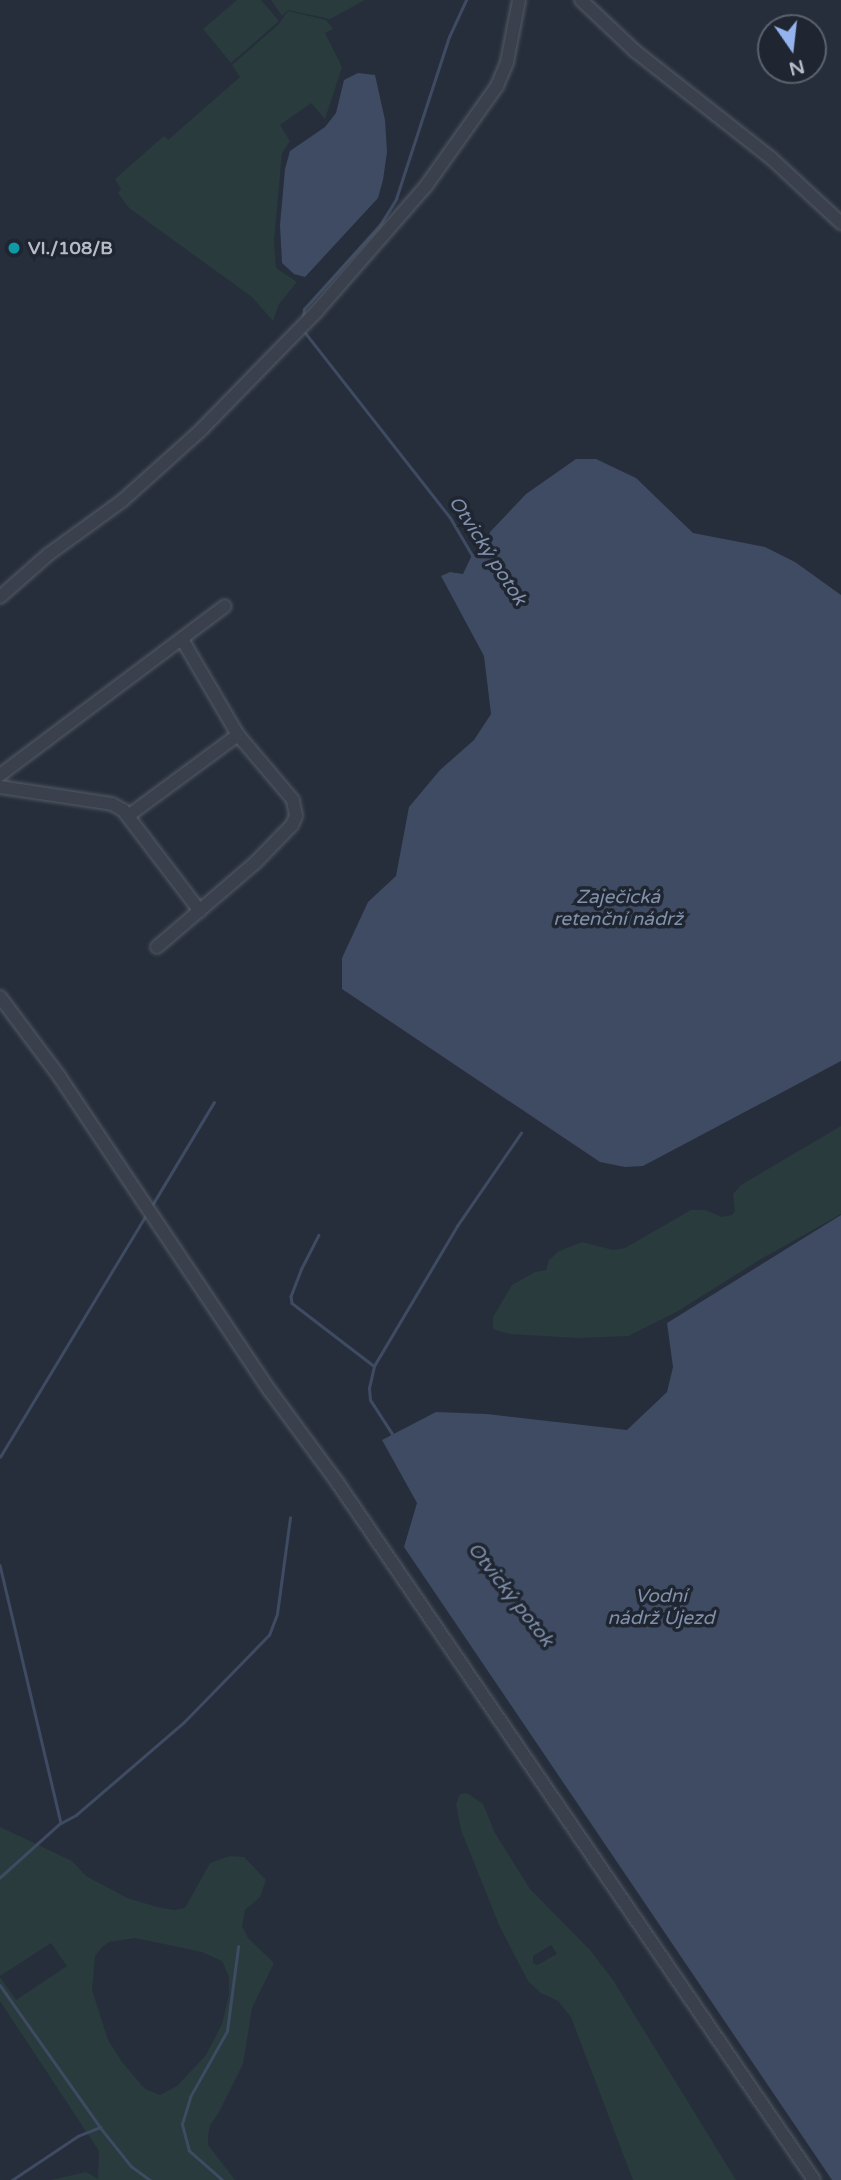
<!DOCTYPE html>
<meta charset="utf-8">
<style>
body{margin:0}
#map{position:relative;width:841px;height:2180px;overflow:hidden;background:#262e3b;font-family:"Varela Round",sans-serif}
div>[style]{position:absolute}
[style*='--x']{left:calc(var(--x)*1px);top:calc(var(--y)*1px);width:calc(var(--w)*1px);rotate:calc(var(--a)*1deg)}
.green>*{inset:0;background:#293b3d}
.water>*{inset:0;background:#3e4b62}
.stream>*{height:2.5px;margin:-1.25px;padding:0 1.25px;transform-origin:1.25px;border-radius:1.25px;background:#3e4b62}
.roads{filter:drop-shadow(0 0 2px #555c67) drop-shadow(0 0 2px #555c67)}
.minor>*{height:12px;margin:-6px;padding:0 6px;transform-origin:6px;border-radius:6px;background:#3a414c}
.dots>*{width:19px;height:19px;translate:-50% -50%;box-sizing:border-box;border:4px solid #1f2631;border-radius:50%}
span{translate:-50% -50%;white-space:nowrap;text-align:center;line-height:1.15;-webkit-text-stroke:7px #1f2631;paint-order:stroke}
.poi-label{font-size:18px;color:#b6bcc7;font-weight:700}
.left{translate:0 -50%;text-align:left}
.water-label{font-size:19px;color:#8191ab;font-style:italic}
.north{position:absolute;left:757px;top:14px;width:70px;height:70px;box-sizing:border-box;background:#1f2631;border:2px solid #5b626d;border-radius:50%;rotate:166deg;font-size:19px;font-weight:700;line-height:28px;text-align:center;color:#b6bcc7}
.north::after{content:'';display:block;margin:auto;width:24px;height:32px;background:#95b3ed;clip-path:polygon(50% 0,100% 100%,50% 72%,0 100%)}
</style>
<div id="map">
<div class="green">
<div style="clip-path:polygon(237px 0,261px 0,279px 21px,231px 63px,203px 29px)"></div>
<div style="clip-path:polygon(271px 0,365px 0,330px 19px,288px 10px,282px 16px)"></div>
<div style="clip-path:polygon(288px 11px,326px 20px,333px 29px,325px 33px,342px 67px,325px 119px,311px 103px,280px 125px,290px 141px,282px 153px,274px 240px,276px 268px,297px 282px,279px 304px,273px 321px,252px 297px,129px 208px,118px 193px,121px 189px,115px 179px,164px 136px,168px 140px,240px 77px,232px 65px,278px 25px)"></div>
<div style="clip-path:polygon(841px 1126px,841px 1214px,761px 1259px,678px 1311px,628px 1336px,578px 1338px,509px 1334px,493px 1329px,493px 1317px,512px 1285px,535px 1272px,546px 1270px,549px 1260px,559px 1251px,582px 1242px,613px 1250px,625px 1248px,691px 1210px,705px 1210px,722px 1217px,732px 1215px,735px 1211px,733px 1194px,741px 1185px)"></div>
<div style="clip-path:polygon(evenodd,467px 1793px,483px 1804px,495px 1833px,530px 1889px,590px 1950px,613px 1980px,736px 2180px,633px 2180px,571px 2017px,558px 2001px,541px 1993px,528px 1981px,499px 1925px,461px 1830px,456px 1804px,460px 1794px,467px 1793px,551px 1945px,557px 1954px,537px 1965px,533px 1963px,533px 1956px,551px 1945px)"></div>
<div style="clip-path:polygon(evenodd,0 1827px,72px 1861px,86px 1876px,127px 1898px,157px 1907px,174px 1910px,185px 1908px,210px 1863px,230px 1856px,244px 1857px,266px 1880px,260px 1897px,245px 1910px,242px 1926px,248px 1938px,274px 1963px,252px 2008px,243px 2064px,218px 2114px,210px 2125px,208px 2136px,208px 2145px,235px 2180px,51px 2180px,86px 2172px,98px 2179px,99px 2151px,0 2001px,0 1977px,16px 2000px,67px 1966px,51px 1943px,0 1976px,0 1827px,135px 1938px,202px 1952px,222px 1961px,229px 1977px,229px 1995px,222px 2024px,206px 2055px,177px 2086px,160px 2095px,145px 2089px,122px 2062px,108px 2040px,92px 1990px,95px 1956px,102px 1947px,109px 1942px,135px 1938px)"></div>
</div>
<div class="water">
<div style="clip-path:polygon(358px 73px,375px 75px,385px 120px,387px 152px,383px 180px,378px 198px,305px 277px,294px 274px,282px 263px,280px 225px,285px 169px,290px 151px,325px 127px,336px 113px,344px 80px)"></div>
<div style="clip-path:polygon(576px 459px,596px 459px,636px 478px,693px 533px,765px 547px,795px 562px,841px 595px,841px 1061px,643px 1166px,625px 1167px,600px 1162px,342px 989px,342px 958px,368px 902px,396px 876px,409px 807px,440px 770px,474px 740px,491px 714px,484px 656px,441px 576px,450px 572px,463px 574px,472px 555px,487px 545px,490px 532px,526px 494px)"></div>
<div style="clip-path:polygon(841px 1215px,841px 2180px,832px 2180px,404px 1547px,417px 1503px,382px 1440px,436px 1412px,487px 1414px,627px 1430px,667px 1392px,673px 1367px,667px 1323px)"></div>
</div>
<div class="stream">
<div style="--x:303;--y:318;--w:9;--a:-84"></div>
<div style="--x:304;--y:309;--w:113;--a:-47.9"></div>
<div style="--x:380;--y:225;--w:31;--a:-58"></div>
<div style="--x:396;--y:199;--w:170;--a:-71.9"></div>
<div style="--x:449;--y:37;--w:41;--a:-65.3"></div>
<div style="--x:304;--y:331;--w:236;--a:51.9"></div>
<div style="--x:450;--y:517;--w:48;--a:59.7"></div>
<div style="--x:151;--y:1207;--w:122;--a:-59"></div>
<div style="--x:319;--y:1235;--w:37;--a:117"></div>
<div style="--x:302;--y:1268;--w:30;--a:111"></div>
<div style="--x:291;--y:1296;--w:7;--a:82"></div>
<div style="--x:292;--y:1303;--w:103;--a:37.5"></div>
<div style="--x:392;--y:1434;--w:40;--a:-122.9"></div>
<div style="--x:370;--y:1400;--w:12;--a:-95"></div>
<div style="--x:369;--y:1388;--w:23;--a:-77"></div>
<div style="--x:374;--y:1366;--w:163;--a:-59.3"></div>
<div style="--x:457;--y:1226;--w:113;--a:-55.5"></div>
<div style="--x:0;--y:1457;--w:285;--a:-58.9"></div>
<div style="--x:0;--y:1565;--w:265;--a:76.7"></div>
<div style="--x:61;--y:1823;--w:82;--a:138"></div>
<div style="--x:61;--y:1823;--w:17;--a:-28"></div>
<div style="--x:76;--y:1815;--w:141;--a:-40.7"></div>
<div style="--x:183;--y:1723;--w:123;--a:-45.7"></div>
<div style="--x:269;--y:1635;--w:22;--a:-69"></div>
<div style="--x:277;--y:1614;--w:97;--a:-82.3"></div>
<div style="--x:0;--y:1985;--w:174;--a:54.8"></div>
<div style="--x:100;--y:2127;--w:50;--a:51.5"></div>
<div style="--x:131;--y:2166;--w:24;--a:36"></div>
<div style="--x:12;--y:2180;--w:79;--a:-33.7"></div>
<div style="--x:78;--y:2136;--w:24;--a:-22"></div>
<div style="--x:222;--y:2180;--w:44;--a:-138.7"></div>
<div style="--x:189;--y:2151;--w:28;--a:-105"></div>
<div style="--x:182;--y:2124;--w:28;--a:-73"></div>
<div style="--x:190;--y:2097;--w:76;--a:-60.7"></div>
<div style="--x:227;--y:2031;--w:85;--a:-82.5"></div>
</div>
<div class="roads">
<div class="minor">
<div style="--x:581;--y:0;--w:74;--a:43.4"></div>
<div style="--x:635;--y:51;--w:173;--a:38.2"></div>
<div style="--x:771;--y:158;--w:96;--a:42.9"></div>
<div style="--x:0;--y:597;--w:65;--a:-41.3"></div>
<div style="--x:49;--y:554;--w:90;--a:-36"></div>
<div style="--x:122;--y:501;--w:105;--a:-41.9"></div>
<div style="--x:200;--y:431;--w:168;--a:-45.7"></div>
<div style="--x:317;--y:311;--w:166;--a:-48.9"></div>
<div style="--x:426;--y:186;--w:123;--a:-54.6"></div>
<div style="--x:497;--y:86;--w:26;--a:-67"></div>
<div style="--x:507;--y:62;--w:63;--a:-79"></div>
<div style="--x:0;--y:775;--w:281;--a:-36.9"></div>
<div style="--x:0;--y:787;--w:113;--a:8.6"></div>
<div style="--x:112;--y:804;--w:13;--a:29"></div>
<div style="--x:123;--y:810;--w:127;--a:52.7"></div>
<div style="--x:128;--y:816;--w:137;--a:-36.4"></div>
<div style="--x:157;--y:947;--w:130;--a:-40.6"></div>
<div style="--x:256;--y:862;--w:52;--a:-45.8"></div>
<div style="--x:292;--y:825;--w:10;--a:-66"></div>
<div style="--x:296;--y:816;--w:16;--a:-101"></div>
<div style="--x:293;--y:800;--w:85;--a:-130.2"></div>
<div style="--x:238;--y:735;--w:111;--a:-120.3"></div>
<div style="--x:0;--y:997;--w:99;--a:53.2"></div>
<div style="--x:59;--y:1076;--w:379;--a:56.2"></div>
<div style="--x:270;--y:1391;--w:113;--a:53.6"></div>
<div style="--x:337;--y:1482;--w:845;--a:55.65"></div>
</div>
</div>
<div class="dots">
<div style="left:14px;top:248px;background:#0f9aa8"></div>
</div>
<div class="poi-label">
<span class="left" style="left:28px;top:248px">VI./108/B</span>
</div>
<div class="water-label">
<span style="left:487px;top:551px;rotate:57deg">Otvický potok</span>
<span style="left:618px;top:909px">Zaječická<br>retenční nádrž</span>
<span style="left:510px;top:1595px;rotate:52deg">Otvický potok</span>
<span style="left:661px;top:1608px">Vodní<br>nádrž Újezd</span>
</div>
<div class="north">N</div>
</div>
